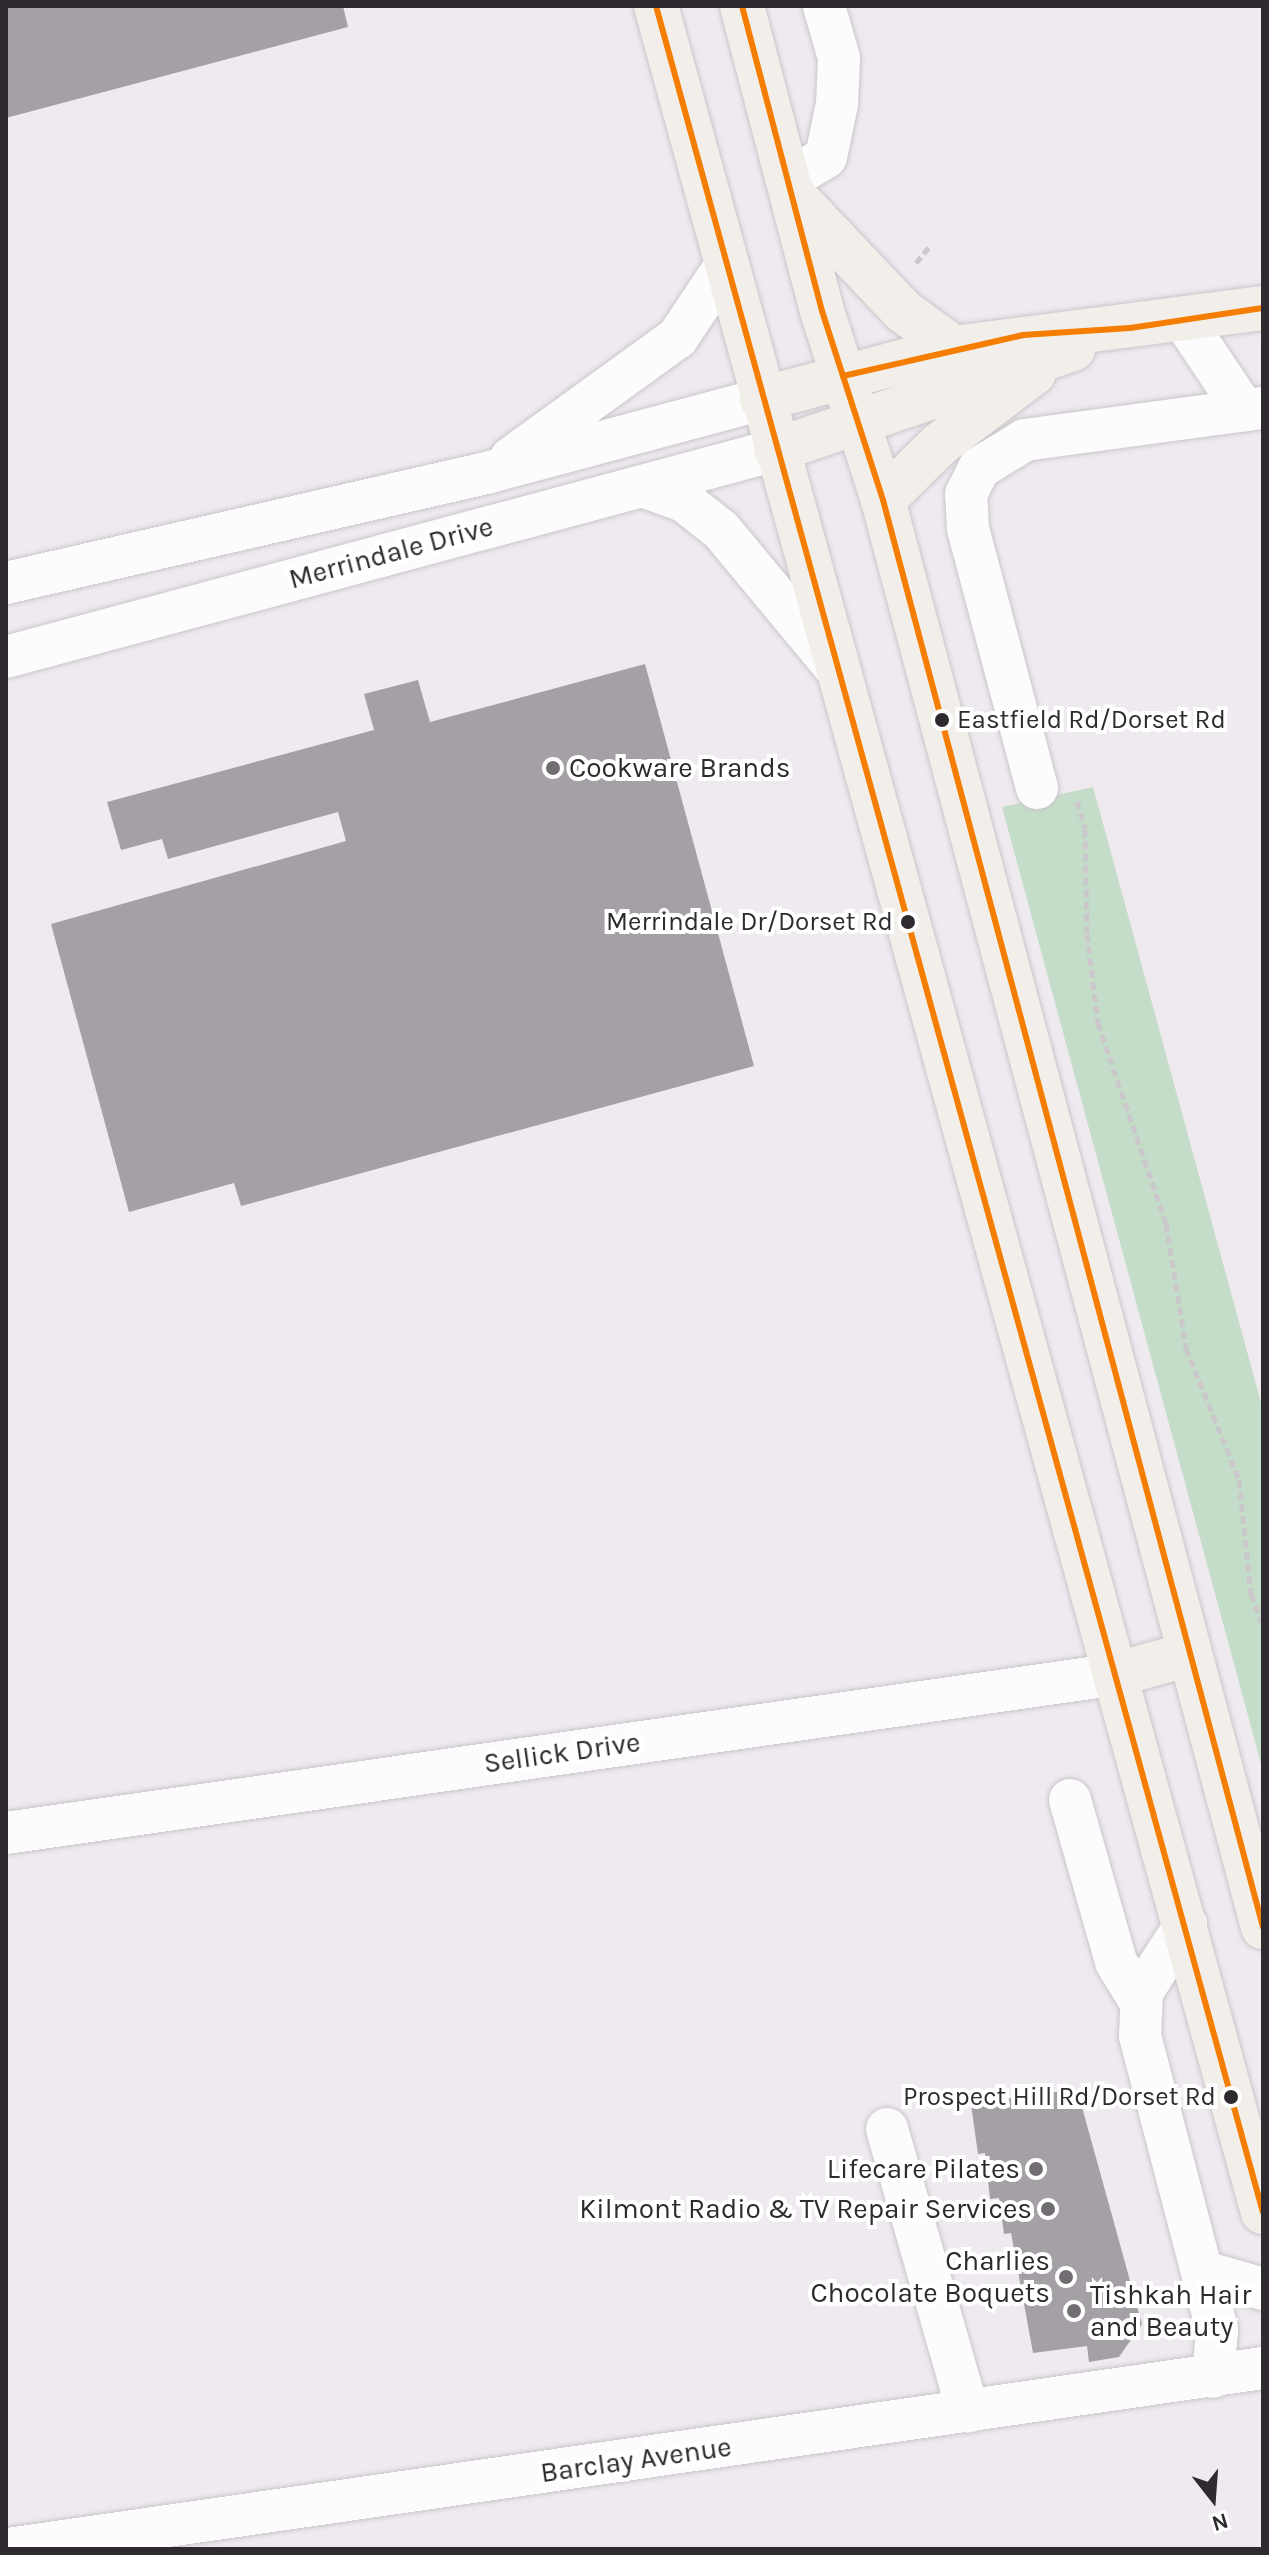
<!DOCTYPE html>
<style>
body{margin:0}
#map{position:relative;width:1269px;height:2555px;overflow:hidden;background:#efe9f0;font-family:Karla,sans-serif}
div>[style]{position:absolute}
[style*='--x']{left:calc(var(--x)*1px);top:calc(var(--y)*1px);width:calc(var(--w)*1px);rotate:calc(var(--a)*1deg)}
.green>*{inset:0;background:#c4ddc8}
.building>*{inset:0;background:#a4a0a6}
.path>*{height:5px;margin-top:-2.5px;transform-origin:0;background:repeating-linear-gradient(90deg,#cac8cb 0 8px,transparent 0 12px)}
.roads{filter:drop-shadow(0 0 2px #cac6cb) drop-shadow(0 0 2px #cac6cb)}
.minor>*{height:42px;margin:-21px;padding:0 21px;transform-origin:21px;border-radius:21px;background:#fdfcfd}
.major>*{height:44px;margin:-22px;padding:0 22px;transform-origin:22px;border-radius:22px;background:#f2efea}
.bus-1>*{height:6px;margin:-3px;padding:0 3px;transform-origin:3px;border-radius:3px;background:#f57e02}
.dots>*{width:22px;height:22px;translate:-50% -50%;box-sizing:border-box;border:4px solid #fff;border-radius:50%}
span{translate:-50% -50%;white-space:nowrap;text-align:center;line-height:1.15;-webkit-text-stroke:8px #fff;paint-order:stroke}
.bus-label{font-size:26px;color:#2e2a2f}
.left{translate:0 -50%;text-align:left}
.right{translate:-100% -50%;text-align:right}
.street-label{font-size:28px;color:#2e2a2f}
.poi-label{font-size:28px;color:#2e2a2f}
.frame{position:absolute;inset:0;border:8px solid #2e2a2f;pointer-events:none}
.north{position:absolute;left:1173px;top:2459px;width:80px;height:80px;-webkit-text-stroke:6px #fff;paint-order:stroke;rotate:163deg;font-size:22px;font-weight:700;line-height:32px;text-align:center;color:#2e2a2f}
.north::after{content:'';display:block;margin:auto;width:28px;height:36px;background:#2e2a2f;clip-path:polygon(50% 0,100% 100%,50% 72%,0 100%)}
</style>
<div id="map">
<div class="green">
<div style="clip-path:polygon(1093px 787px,1263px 1410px,1263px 1771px,1002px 807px)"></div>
</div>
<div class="building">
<div style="clip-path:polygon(6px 6px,343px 6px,348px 27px,6px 118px)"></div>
<div style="clip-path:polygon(645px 664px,754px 1066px,241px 1206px,234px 1183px,129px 1212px,51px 924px,346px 841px,338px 812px,168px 859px,162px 839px,121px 850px,107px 802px,374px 730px,364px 694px,418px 680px,430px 722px)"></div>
<div style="clip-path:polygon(1077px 2089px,1142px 2324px,1119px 2357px,1089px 2362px,1087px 2346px,1033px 2353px,1011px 2233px,1004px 2234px,999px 2198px,990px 2199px,985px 2153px,978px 2154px,971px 2104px)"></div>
</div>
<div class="path">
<div style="--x:916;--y:263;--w:22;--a:-51"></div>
<div style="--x:1077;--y:801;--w:29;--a:74"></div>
<div style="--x:1085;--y:829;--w:105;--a:88.9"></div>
<div style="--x:1087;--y:934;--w:90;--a:83"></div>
<div style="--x:1098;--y:1023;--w:212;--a:71.3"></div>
<div style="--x:1166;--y:1224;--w:126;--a:80.8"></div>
<div style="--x:1186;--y:1348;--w:142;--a:68.1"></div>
<div style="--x:1239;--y:1480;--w:115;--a:84"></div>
<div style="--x:1251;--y:1594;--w:33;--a:69"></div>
</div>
<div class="roads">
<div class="minor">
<div style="--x:788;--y:180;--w:44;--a:-31.2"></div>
<div style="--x:826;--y:157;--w:54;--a:-78.3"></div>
<div style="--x:837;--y:104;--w:46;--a:-87.5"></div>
<div style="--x:839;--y:58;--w:54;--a:-106.1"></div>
<div style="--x:1183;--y:319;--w:110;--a:56.2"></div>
<div style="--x:511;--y:458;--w:206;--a:-35.9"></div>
<div style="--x:678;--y:337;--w:87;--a:-56.3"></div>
<div style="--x:648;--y:488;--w:38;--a:20"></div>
<div style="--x:684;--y:501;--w:47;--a:38.1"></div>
<div style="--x:721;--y:530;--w:185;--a:50.3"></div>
<div style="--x:6;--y:583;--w:497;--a:-12.9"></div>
<div style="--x:490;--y:472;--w:282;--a:-15"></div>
<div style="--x:6;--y:657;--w:797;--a:-15.05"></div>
<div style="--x:1037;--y:788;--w:268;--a:-104.9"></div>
<div style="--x:968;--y:529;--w:35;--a:-93"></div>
<div style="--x:966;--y:494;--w:29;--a:-63"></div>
<div style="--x:979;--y:468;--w:54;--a:-31.3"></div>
<div style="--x:1025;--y:440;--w:240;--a:-7.7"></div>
<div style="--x:1070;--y:1800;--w:168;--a:74.1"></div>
<div style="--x:1116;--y:1962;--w:48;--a:58.6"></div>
<div style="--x:6;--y:1833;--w:1123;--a:-8.14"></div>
<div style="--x:1186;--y:1924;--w:81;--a:122.9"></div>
<div style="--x:1142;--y:1992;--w:44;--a:92.6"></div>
<div style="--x:1140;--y:2036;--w:304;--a:75.3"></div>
<div style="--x:1217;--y:2330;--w:47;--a:94.9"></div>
<div style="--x:887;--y:2129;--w:294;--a:74"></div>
<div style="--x:1204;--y:2272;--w:61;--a:16.1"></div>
<div style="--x:8;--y:2549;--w:1268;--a:-8.21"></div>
</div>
<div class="major">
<div style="--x:656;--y:6;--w:2288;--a:74.62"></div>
<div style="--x:742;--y:6;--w:315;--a:75.3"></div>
<div style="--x:822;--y:311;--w:199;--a:72.1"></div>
<div style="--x:883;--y:500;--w:1477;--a:75.09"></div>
<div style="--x:794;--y:196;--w:158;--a:46.5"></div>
<div style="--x:903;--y:311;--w:63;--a:36"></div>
<div style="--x:762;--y:399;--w:199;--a:-14.9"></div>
<div style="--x:954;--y:348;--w:312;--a:-7.4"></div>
<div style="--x:776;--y:450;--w:314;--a:-18.8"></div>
<div style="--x:883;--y:500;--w:80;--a:-44.5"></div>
<div style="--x:940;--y:444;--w:118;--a:-37.1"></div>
<div style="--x:1118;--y:1674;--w:74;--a:-15.7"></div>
</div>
</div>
<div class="bus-1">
<div style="--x:656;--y:6;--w:2288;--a:74.62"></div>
<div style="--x:742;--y:6;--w:315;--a:75.3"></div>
<div style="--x:822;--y:311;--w:199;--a:72.1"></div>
<div style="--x:883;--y:500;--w:1477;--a:75.09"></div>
<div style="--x:843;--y:376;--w:185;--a:-12.8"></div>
<div style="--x:1023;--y:335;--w:107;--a:-3.7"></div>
<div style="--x:1130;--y:328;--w:134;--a:-8.6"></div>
</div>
<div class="dots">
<div style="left:942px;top:720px;background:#2e2a2f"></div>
<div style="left:553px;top:768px;background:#726d73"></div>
<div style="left:908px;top:922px;background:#2e2a2f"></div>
<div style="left:1231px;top:2097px;background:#2e2a2f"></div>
<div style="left:1036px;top:2169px;background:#726d73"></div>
<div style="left:1048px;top:2209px;background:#726d73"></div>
<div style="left:1066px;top:2277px;background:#726d73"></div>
<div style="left:1074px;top:2311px;background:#726d73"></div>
</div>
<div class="bus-label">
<span class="left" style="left:957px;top:720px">Eastfield Rd/Dorset Rd</span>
<span class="right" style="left:893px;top:922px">Merrindale Dr/Dorset Rd</span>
<span class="right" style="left:1216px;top:2097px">Prospect Hill Rd/Dorset Rd</span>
</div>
<div class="street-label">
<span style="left:391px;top:553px;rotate:-15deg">Merrindale Drive</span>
<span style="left:562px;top:1753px;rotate:-8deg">Sellick Drive</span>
<span style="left:636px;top:2460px;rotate:-8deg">Barclay Avenue</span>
</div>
<div class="poi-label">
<span class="left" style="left:569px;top:768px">Cookware Brands</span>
<span class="right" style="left:1020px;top:2169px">Lifecare Pilates</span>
<span class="right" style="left:1032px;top:2209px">Kilmont Radio &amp; TV Repair Services</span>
<span class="right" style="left:1050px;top:2277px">Charlies<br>Chocolate Boquets</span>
<span class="left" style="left:1090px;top:2311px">Tishkah Hair<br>and Beauty</span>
</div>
<div class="frame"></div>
<div class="north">N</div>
</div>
